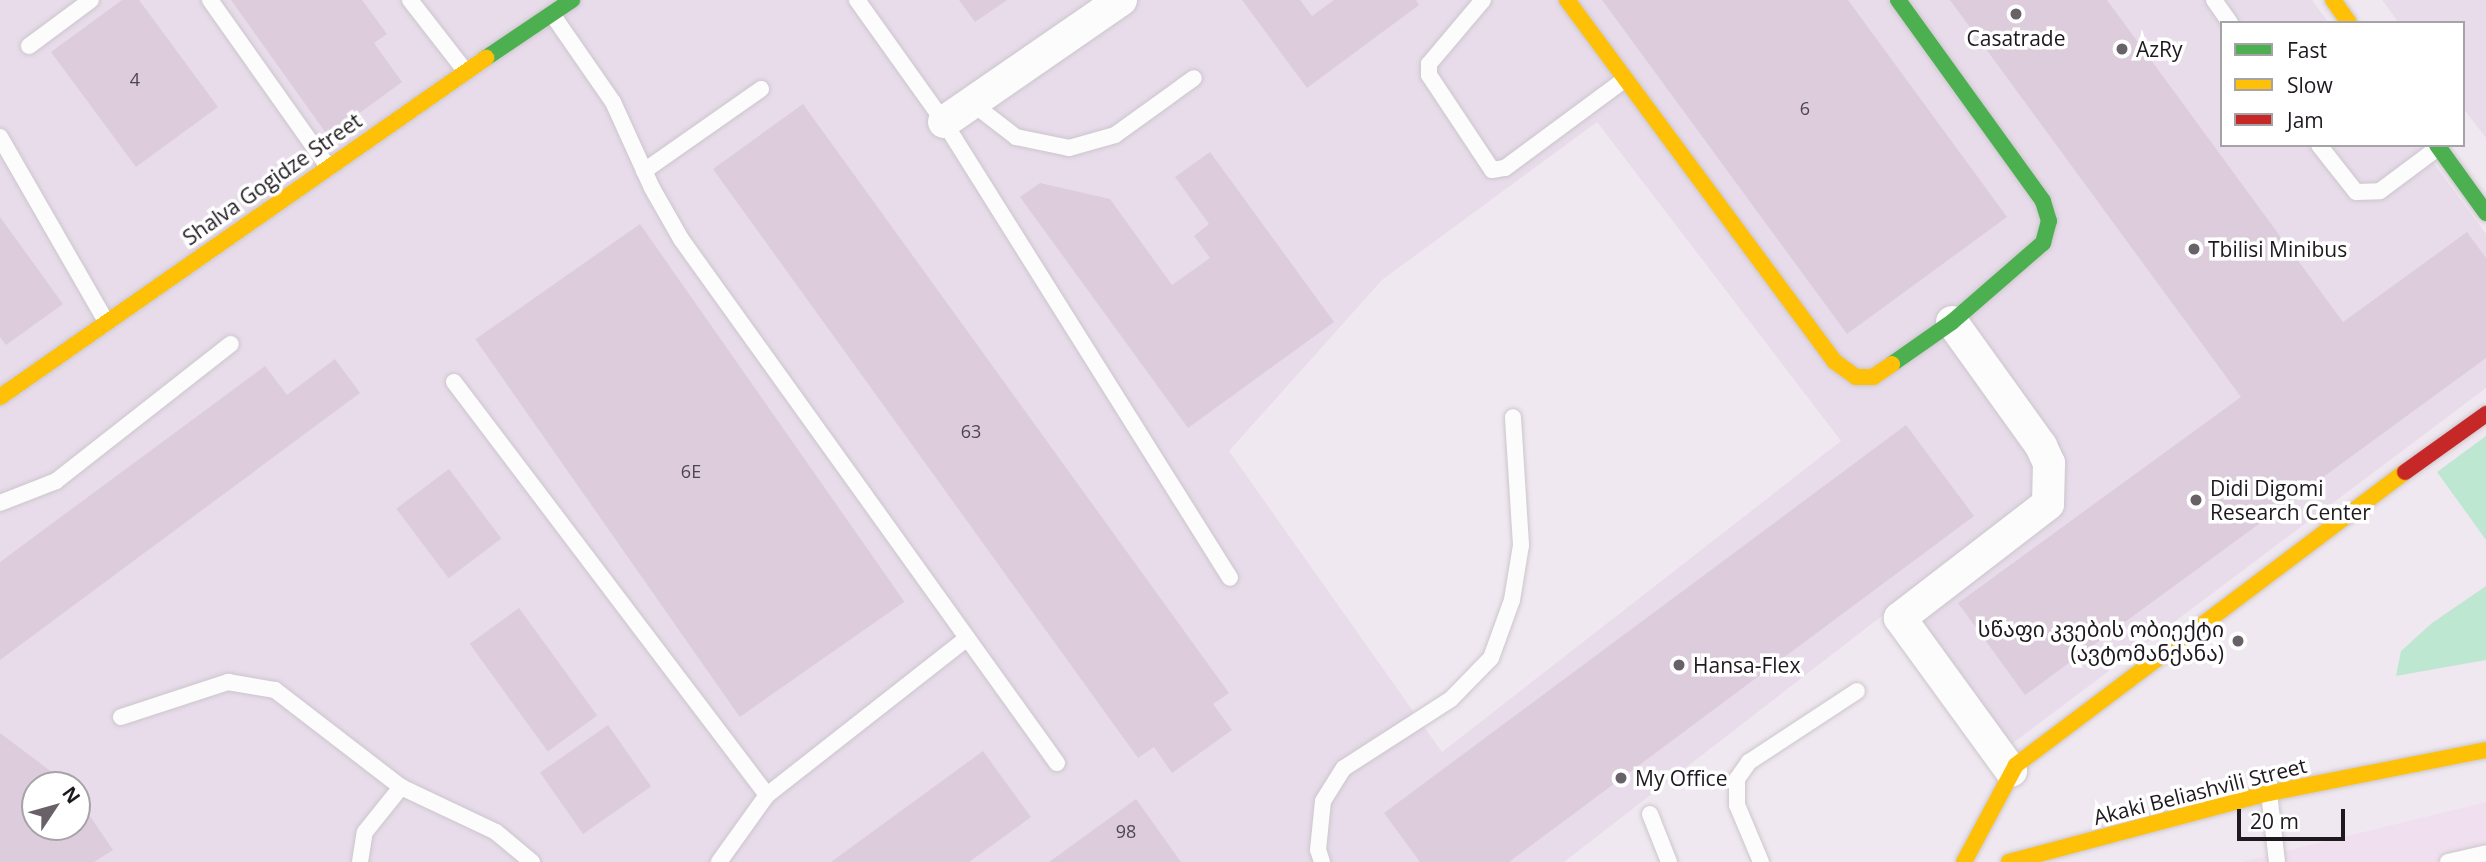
<!DOCTYPE html>
<meta charset="utf-8">
<style>
body{margin:0}
#map{position:relative;width:2486px;height:862px;overflow:hidden;background:#f0e8f0;font-family:"Open Sans","Noto Sans Georgian",sans-serif}
div>[style]{position:absolute}
[style*='--x']{left:calc(var(--x)*1px);top:calc(var(--y)*1px);width:calc(var(--w)*1px);rotate:calc(var(--a)*1deg)}
.built>*{inset:0;background:#f0e0ef}
.industrial>*{inset:0;background:#e8dceb}
.green>*{inset:0;background:#bee7d2}
.building>*{inset:0;background:#dcccdc;transform-origin:0 0}
.roads{filter:drop-shadow(0 0 2px #ccc6cc) drop-shadow(0 0 2px #ccc6cc)}
.lane>*{height:16px;margin:-8px;padding:0 8px;transform-origin:8px;border-radius:8px;background:#fdfcfd}
.street>*{height:32px;margin:-16px;padding:0 16px;transform-origin:16px;border-radius:16px;background:#fdfcfd}
.fast>*{height:16px;margin:-8px;padding:0 8px;transform-origin:8px;border-radius:8px;background:#4caf50}
.slow>*{height:16px;margin:-8px;padding:0 8px;transform-origin:8px;border-radius:8px;background:#ffc107}
.jam>*{height:16px;margin:-8px;padding:0 8px;transform-origin:8px;border-radius:8px;background:#c62828}
.dots>*{width:19px;height:19px;translate:-50% -50%;box-sizing:border-box;border:4px solid #fff;border-radius:50%}
span{translate:-50% -50%;white-space:nowrap;text-align:center;line-height:1.15;-webkit-text-stroke:7px #fff;paint-order:stroke}
.number-label{font-size:18px;color:#4e464e}
.number-label span{-webkit-text-stroke-width:0}
.poi-label{font-size:21px;color:#1e191e}
.left{translate:0 -50%;text-align:left}
.right{translate:-100% -50%;text-align:right}
.street-label{font-size:21px;color:#1e191e}
.legend{position:absolute;left:2220px;top:21px;width:245px;height:126px;box-sizing:border-box;background:#fff;border:2px solid #a5a3a5;margin:0;padding:9px 12px;list-style:none;font-size:21px;color:#1e191e}
.legend li{display:flex;align-items:center;gap:14px;height:35px}
.legend b{width:35px;border:2px solid #a5a3a5}
.north{position:absolute;left:21px;top:771px;width:70px;height:70px;box-sizing:border-box;background:#fff;border:2px solid #a5a3a5;border-radius:50%;rotate:54deg;font-size:19px;font-weight:700;line-height:28px;text-align:center;color:#1e191e}
.north::after{content:'';display:block;margin:auto;width:24px;height:32px;background:#686168;clip-path:polygon(50% 0,100% 100%,50% 72%,0 100%)}
.scale{position:absolute;left:2237px;top:809px;width:108px;height:32px;box-sizing:border-box;border:4px solid #1e191e;border-top:0;padding-left:9px;font-size:21px;line-height:24px;white-space:nowrap;color:#1e191e;-webkit-text-stroke:5px #fff;paint-order:stroke}
</style>
<div id="map">
<div class="built">
<div style="clip-path:polygon(2486px 802px,2486px 862px,2241px 862px)"></div>
</div>
<div class="industrial">
<div style="clip-path:polygon(evenodd,0 0,2312px 0,2329px 23px,2222px 23px,2222px 145px,2420px 145px,2486px 234px,2486px 388px,1993px 758px,1887px 612px,1564px 862px,0 862px,0 0,1597px 122px,1841px 441px,1442px 752px,1229px 451px,1382px 280px,1597px 122px,0 0,35px 785px,77px 785px,77px 827px,35px 827px,35px 785px)"></div>
<div style="clip-path:polygon(2382px 0,2486px 0,2486px 138px,2463px 108px,2463px 23px,2399px 23px)"></div>
</div>
<div class="green">
<div style="clip-path:polygon(2486px 436px,2486px 540px,2437px 472px)"></div>
<div style="clip-path:polygon(2486px 586px,2486px 660px,2396px 676px,2401px 651px,2432px 623px)"></div>
</div>
<div class="building">
<div style="clip-path:polygon(122px 0,139px 0,218px 107px,136px 167px,51px 52px)"></div>
<div style="clip-path:polygon(231px 0,362px 0,387px 34px,374px 43px,402px 82px,328px 136px)"></div>
<div style="clip-path:polygon(959px 0,1007px 0,975px 22px)"></div>
<div style="clip-path:polygon(1242px 0,1300px 0,1312px 16px,1334px 0,1416px 0,1419px 5px,1307px 88px)"></div>
<div style="clip-path:polygon(1602px 0,1848px 0,2007px 217px,1847px 334px)"></div>
<div style="clip-path:polygon(1950px 0,2107px 0,2343px 322px,2467px 232px,2486px 258px,2486px 358px,2025px 695px,1958px 603px,2241px 397px)"></div>
<div style="clip-path:polygon(803px 104px,1229px 693px,1213px 704px,1232px 730px,1172px 773px,1154px 747px,1138px 758px,713px 169px)"></div>
<div style="clip-path:polygon(1210px 152px,1334px 322px,1188px 428px,1020px 197px,1040px 183px,1110px 199px,1172px 285px,1210px 258px,1194px 236px,1209px 224px,1175px 177px)"></div>
<div style="clip-path:polygon(0 217px,63px 304px,6px 345px,0 337px)"></div>
<div style="left:640px;top:224px;width:461px;height:201px;rotate:55deg"></div>
<div style="clip-path:polygon(335px 359px,360px 393px,0 660px,0 562px,265px 366px,287px 395px)"></div>
<div style="clip-path:polygon(1906px 425px,1974px 516px,1509px 862px,1420px 862px,1384px 813px)"></div>
<div style="left:449px;top:469px;width:87px;height:66px;rotate:53deg"></div>
<div style="left:519px;top:608px;width:133px;height:61px;rotate:54deg"></div>
<div style="left:608px;top:725px;width:75px;height:83px;rotate:55deg"></div>
<div style="clip-path:polygon(0 733px,69px 785px,35px 785px,35px 827px,77px 827px,77px 797px,113px 850px,94px 862px,0 862px)"></div>
<div style="clip-path:polygon(983px 751px,1031px 817px,969px 862px,831px 862px)"></div>
<div style="clip-path:polygon(1136px 799px,1181px 862px,1049px 862px)"></div>
</div>
<div class="roads">
<div class="lane">
<div style="--x:210;--y:0;--w:202;--a:54.7"></div>
<div style="--x:410;--y:0;--w:91;--a:52.1"></div>
<div style="--x:857;--y:0;--w:150;--a:54.5"></div>
<div style="--x:944;--y:122;--w:538;--a:57.9"></div>
<div style="--x:1483;--y:0;--w:84;--a:130.2"></div>
<div style="--x:1429;--y:64;--w:11;--a:90"></div>
<div style="--x:1429;--y:75;--w:114;--a:56.4"></div>
<div style="--x:1492;--y:170;--w:13;--a:-9"></div>
<div style="--x:1505;--y:168;--w:148;--a:-36.5"></div>
<div style="--x:2214;--y:0;--w:28;--a:55"></div>
<div style="--x:552;--y:14;--w:107;--a:55.3"></div>
<div style="--x:613;--y:102;--w:94;--a:65.6"></div>
<div style="--x:652;--y:188;--w:59;--a:60.4"></div>
<div style="--x:681;--y:239;--w:645;--a:54.34"></div>
<div style="--x:29;--y:46;--w:77;--a:-36.6"></div>
<div style="--x:972;--y:103;--w:56;--a:37.7"></div>
<div style="--x:1016;--y:137;--w:54;--a:11.7"></div>
<div style="--x:1069;--y:148;--w:48;--a:-15.8"></div>
<div style="--x:1115;--y:135;--w:97;--a:-35.8"></div>
<div style="--x:0;--y:137;--w:212;--a:60.1"></div>
<div style="--x:2319;--y:145;--w:60;--a:51.8"></div>
<div style="--x:2356;--y:192;--w:24;--a:-2"></div>
<div style="--x:2380;--y:191;--w:74;--a:-36.7"></div>
<div style="--x:644;--y:171;--w:143;--a:-35"></div>
<div style="--x:454;--y:382;--w:518;--a:52.84"></div>
<div style="--x:0;--y:503;--w:60;--a:-21.4"></div>
<div style="--x:56;--y:481;--w:222;--a:-38.1"></div>
<div style="--x:121;--y:717;--w:113;--a:-18.1"></div>
<div style="--x:228;--y:682;--w:48;--a:9.7"></div>
<div style="--x:275;--y:690;--w:159;--a:37.6"></div>
<div style="--x:401;--y:787;--w:105;--a:25.3"></div>
<div style="--x:496;--y:832;--w:47;--a:39.8"></div>
<div style="--x:2269;--y:793;--w:69;--a:83.4"></div>
<div style="--x:1650;--y:814;--w:52;--a:68.4"></div>
<div style="--x:360;--y:862;--w:30;--a:-81"></div>
<div style="--x:365;--y:832;--w:58;--a:-51.3"></div>
<div style="--x:719;--y:862;--w:82;--a:-54.4"></div>
<div style="--x:767;--y:795;--w:254;--a:-38.1"></div>
<div style="--x:1322;--y:862;--w:13;--a:-108"></div>
<div style="--x:1318;--y:850;--w:49;--a:-84.2"></div>
<div style="--x:1323;--y:801;--w:39;--a:-58"></div>
<div style="--x:1344;--y:768;--w:127;--a:-32.8"></div>
<div style="--x:1451;--y:699;--w:57;--a:-45.7"></div>
<div style="--x:1491;--y:658;--w:62;--a:-70.1"></div>
<div style="--x:1512;--y:600;--w:56;--a:-80.7"></div>
<div style="--x:1521;--y:545;--w:128;--a:-93.6"></div>
<div style="--x:1761;--y:862;--w:62;--a:-112.8"></div>
<div style="--x:1737;--y:805;--w:26;--a:-90"></div>
<div style="--x:1737;--y:779;--w:21;--a:-55"></div>
<div style="--x:1749;--y:762;--w:129;--a:-33.3"></div>
<div style="--x:2448;--y:862;--w:39;--a:-13"></div>
</div>
<div class="street">
<div style="--x:944;--y:122;--w:215;--a:-34.6"></div>
<div style="--x:1952;--y:322;--w:153;--a:54.3"></div>
<div style="--x:2041;--y:446;--w:19;--a:65"></div>
<div style="--x:2049;--y:463;--w:41;--a:91.4"></div>
<div style="--x:2048;--y:504;--w:187;--a:142.4"></div>
<div style="--x:1900;--y:618;--w:189;--a:54"></div>
</div>
<div class="fast">
<div style="--x:486;--y:58;--w:104;--a:-34"></div>
<div style="--x:2437;--y:145;--w:84;--a:54.2"></div>
<div style="--x:1892;--y:364;--w:73;--a:-35"></div>
<div style="--x:1952;--y:322;--w:121;--a:-41"></div>
<div style="--x:2043;--y:243;--w:23;--a:-75"></div>
<div style="--x:2049;--y:221;--w:21;--a:-107"></div>
<div style="--x:2043;--y:201;--w:248;--a:-125.8"></div>
</div>
<div class="slow">
<div style="--x:1567;--y:0;--w:449;--a:53.5"></div>
<div style="--x:1834;--y:361;--w:27;--a:36"></div>
<div style="--x:1856;--y:377;--w:17;--a:0"></div>
<div style="--x:1873;--y:377;--w:23;--a:-34"></div>
<div style="--x:2333;--y:0;--w:28;--a:55"></div>
<div style="--x:0;--y:397;--w:593;--a:-34.9"></div>
<div style="--x:1964;--y:862;--w:110;--a:-61.8"></div>
<div style="--x:2016;--y:765;--w:487;--a:-37"></div>
<div style="--x:2009;--y:862;--w:269;--a:-14.9"></div>
<div style="--x:2269;--y:793;--w:221;--a:-11.2"></div>
</div>
<div class="jam">
<div style="--x:2405;--y:472;--w:100;--a:-35.6"></div>
</div>
</div>
<div class="dots">
<div style="left:2016px;top:14px;background:#686168"></div>
<div style="left:2122px;top:49px;background:#686168"></div>
<div style="left:2194px;top:249px;background:#686168"></div>
<div style="left:2196px;top:500px;background:#686168"></div>
<div style="left:2238px;top:641px;background:#686168"></div>
<div style="left:1679px;top:665px;background:#686168"></div>
<div style="left:1621px;top:778px;background:#686168"></div>
</div>
<div class="number-label">
<span style="left:135px;top:79px">4</span>
<span style="left:1805px;top:108px">6</span>
<span style="left:971px;top:431px">63</span>
<span style="left:691px;top:471px">6E</span>
<span style="left:1126px;top:831px">98</span>
</div>
<div class="poi-label">
<span style="left:2016px;top:38px">Casatrade</span>
<span class="left" style="left:2136px;top:49px">AzRy</span>
<span class="left" style="left:2208px;top:249px">Tbilisi Minibus</span>
<span class="left" style="left:2210px;top:500px">Didi Digomi<br>Research Center</span>
<span class="right" style="left:2224px;top:641px">სწაფი კვების ობიექტი<br>(ავტომანქანა)</span>
<span class="left" style="left:1693px;top:665px">Hansa-Flex</span>
<span class="left" style="left:1635px;top:778px">My Office</span>
</div>
<div class="street-label">
<span style="left:272px;top:179px;rotate:-35deg">Shalva Gogidze Street</span>
<span style="left:2200px;top:791px;rotate:-14deg">Akaki Beliashvili Street</span>
</div>
<ul class="legend">
<li><b style="height:9px;background:#4caf50"></b>Fast</li>
<li><b style="height:9px;background:#ffc107"></b>Slow</li>
<li><b style="height:9px;background:#c62828"></b>Jam</li>
</ul>
<div class="north">N</div>
<div class="scale">20 m</div>
</div>
